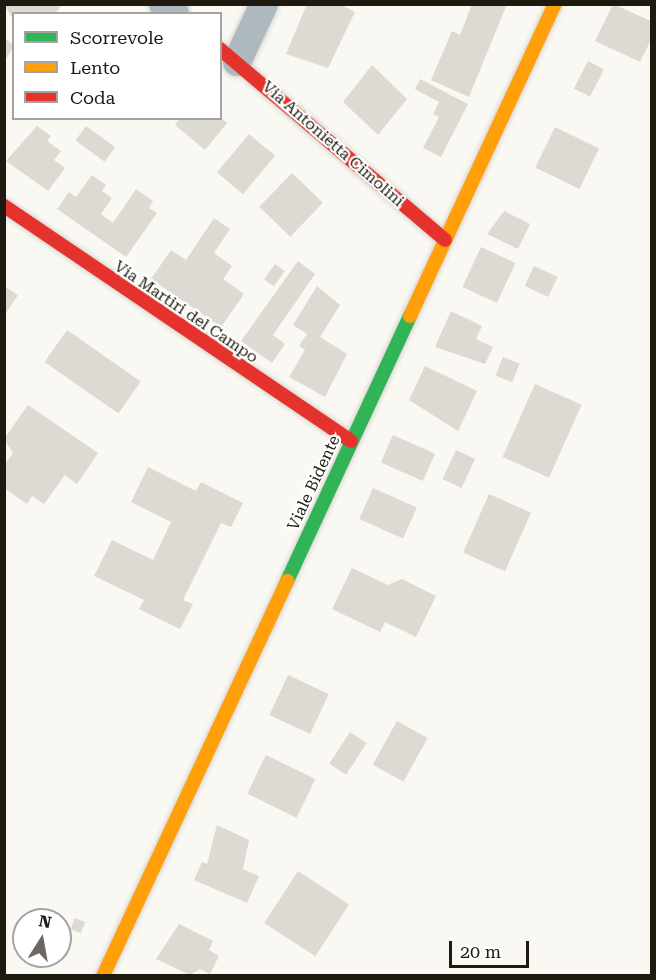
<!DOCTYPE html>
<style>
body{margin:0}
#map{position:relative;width:656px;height:980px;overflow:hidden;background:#faf8f2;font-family:"Roboto Serif",serif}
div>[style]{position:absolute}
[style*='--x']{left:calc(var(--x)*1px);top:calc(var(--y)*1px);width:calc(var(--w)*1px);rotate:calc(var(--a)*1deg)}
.building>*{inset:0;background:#dddad3;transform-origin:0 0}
.roads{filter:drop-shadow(0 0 2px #d6d4cf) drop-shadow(0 0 2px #d6d4cf)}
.street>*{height:28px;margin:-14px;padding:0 14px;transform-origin:14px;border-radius:14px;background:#aeb9bf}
.fast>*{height:14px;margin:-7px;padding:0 7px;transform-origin:7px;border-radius:7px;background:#30b455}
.slow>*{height:14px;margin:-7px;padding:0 7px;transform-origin:7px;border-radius:7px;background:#ff9f0a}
.jam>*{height:14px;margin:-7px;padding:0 7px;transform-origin:7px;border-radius:7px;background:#e5322d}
span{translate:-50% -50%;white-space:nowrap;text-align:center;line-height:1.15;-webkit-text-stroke:4.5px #fff;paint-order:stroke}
.street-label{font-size:16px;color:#1e1a10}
.frame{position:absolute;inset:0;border:6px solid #1e1a10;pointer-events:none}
.legend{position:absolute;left:12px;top:12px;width:210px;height:108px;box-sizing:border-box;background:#fff;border:2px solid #a5a39f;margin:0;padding:8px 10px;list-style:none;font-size:18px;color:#1e1a10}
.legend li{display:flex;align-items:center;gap:12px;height:30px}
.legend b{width:30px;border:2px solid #a5a39f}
.north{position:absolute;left:12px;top:908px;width:60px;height:60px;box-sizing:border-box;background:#fff;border:2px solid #a5a39f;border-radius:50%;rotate:11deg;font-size:16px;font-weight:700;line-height:24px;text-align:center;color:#1e1a10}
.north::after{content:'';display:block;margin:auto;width:21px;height:27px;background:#6b685f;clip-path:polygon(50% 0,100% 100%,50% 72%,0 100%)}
.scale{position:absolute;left:449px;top:941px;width:80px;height:27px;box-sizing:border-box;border:3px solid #1e1a10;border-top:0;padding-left:8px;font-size:18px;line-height:21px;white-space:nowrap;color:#1e1a10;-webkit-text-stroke:4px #fff;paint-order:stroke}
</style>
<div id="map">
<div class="building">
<div style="clip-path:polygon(4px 4px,62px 4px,55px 14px,14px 14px,14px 21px)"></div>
<div style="clip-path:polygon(307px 4px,340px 4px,355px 12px,328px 68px,286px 54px)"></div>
<div style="clip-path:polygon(472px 4px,507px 4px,469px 97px,431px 80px,452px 31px,460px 35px)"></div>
<div style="clip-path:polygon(613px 4px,651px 21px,651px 40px,640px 62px,595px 41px)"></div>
<div style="clip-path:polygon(4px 38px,14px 45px,4px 63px)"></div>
<div style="left:588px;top:61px;width:18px;height:31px;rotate:27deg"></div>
<div style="clip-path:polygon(372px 65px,407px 99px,378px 135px,343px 102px)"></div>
<div style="clip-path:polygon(420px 79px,468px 104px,441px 157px,423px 148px,439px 117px,433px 114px,439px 102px,415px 89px)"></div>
<div style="clip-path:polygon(180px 118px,221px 118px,227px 123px,205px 150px,175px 125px)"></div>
<div style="clip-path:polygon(37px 126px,51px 136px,47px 141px,61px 151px,54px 160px,65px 168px,48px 191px,6px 161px)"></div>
<div style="left:86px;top:126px;width:36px;height:18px;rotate:36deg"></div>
<div style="left:555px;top:127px;width:49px;height:45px;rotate:26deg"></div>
<div style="left:249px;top:134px;width:34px;height:50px;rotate:40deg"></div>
<div style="left:292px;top:173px;width:43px;height:47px;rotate:44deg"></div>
<div style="clip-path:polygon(92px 175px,106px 185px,102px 191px,112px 198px,101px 214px,113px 223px,136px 189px,153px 201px,149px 208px,157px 213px,126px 257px,57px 209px,69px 192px,76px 197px)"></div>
<div style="clip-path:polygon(504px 211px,530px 224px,518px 249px,487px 234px)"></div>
<div style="clip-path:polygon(214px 218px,230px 229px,214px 253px,232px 266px,223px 279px,244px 294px,221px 327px,151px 279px,171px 250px,186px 260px)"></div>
<div style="left:481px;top:247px;width:38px;height:44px;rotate:25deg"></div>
<div style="clip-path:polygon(298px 261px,315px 274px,273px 335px,285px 344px,272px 363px,241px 341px)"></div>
<div style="left:275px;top:264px;width:12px;height:19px;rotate:35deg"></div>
<div style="left:534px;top:266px;width:26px;height:22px;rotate:25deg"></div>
<div style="clip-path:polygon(4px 286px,18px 295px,4px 316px)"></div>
<div style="clip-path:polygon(317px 286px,340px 305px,320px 337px,347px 354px,325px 397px,289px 377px,305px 350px,299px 346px,307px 334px,293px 325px)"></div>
<div style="clip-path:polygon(451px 311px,482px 326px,476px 339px,493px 347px,485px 364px,435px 347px)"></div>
<div style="left:67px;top:330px;width:90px;height:39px;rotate:35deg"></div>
<div style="left:503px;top:357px;width:18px;height:20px;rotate:22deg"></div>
<div style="clip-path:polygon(425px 366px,477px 391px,458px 431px,409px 400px)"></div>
<div style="left:535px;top:384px;width:51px;height:80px;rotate:24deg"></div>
<div style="clip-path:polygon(28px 405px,98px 453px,77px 484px,65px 475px,44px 504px,32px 496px,27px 504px,4px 488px,4px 465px,13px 453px,4px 439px)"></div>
<div style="left:393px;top:435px;width:46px;height:30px;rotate:24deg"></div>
<div style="left:456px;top:450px;width:21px;height:32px;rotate:25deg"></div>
<div style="clip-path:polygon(148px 467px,196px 491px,201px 482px,243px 503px,231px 527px,221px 523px,183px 600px,193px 604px,180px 629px,139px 609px,144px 600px,94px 576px,112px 540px,153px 560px,171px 522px,131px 502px)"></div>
<div style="left:373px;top:488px;width:48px;height:34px;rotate:24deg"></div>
<div style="left:489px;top:494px;width:46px;height:64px;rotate:24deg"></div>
<div style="clip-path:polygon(352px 568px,388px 585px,402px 579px,436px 596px,416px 637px,385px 622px,380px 632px,332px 609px)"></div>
<div style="left:288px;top:675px;width:45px;height:44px;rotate:25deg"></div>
<div style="left:397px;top:721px;width:35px;height:50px;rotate:29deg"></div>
<div style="left:350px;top:732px;width:20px;height:38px;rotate:33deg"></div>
<div style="left:266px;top:755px;width:55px;height:43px;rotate:26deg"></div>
<div style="clip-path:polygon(217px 825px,249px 840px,243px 869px,259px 876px,247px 903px,194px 880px,202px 862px,207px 864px)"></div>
<div style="left:298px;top:871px;width:61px;height:62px;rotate:33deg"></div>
<div style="left:75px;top:918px;width:11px;height:12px;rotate:22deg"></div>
<div style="clip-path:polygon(179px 924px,213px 941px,209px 950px,219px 956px,210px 974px,200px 969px,190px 975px,156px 959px)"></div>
</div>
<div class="roads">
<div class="street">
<div style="--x:163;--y:4;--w:16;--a:40"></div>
<div style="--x:237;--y:62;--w:64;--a:-65"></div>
</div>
<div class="fast">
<div style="--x:287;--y:581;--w:292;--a:-65.1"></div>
</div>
<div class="slow">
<div style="--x:410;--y:316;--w:344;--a:-65.1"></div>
<div style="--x:103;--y:976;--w:436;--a:-65"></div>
</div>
<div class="jam">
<div style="--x:220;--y:49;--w:295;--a:40.3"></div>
<div style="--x:4;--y:206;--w:419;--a:34.1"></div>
</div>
</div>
<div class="street-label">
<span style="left:333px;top:144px;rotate:41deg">Via Antonietta Cimolini</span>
<span style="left:186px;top:312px;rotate:34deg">Via Martiri del Campo</span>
<span style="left:314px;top:483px;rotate:-65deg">Viale Bidente</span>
</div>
<div class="frame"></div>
<ul class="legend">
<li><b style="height:8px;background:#30b455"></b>Scorrevole</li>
<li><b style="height:8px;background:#ff9f0a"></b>Lento</li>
<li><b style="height:8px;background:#e5322d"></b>Coda</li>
</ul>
<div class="north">N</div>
<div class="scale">20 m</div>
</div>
